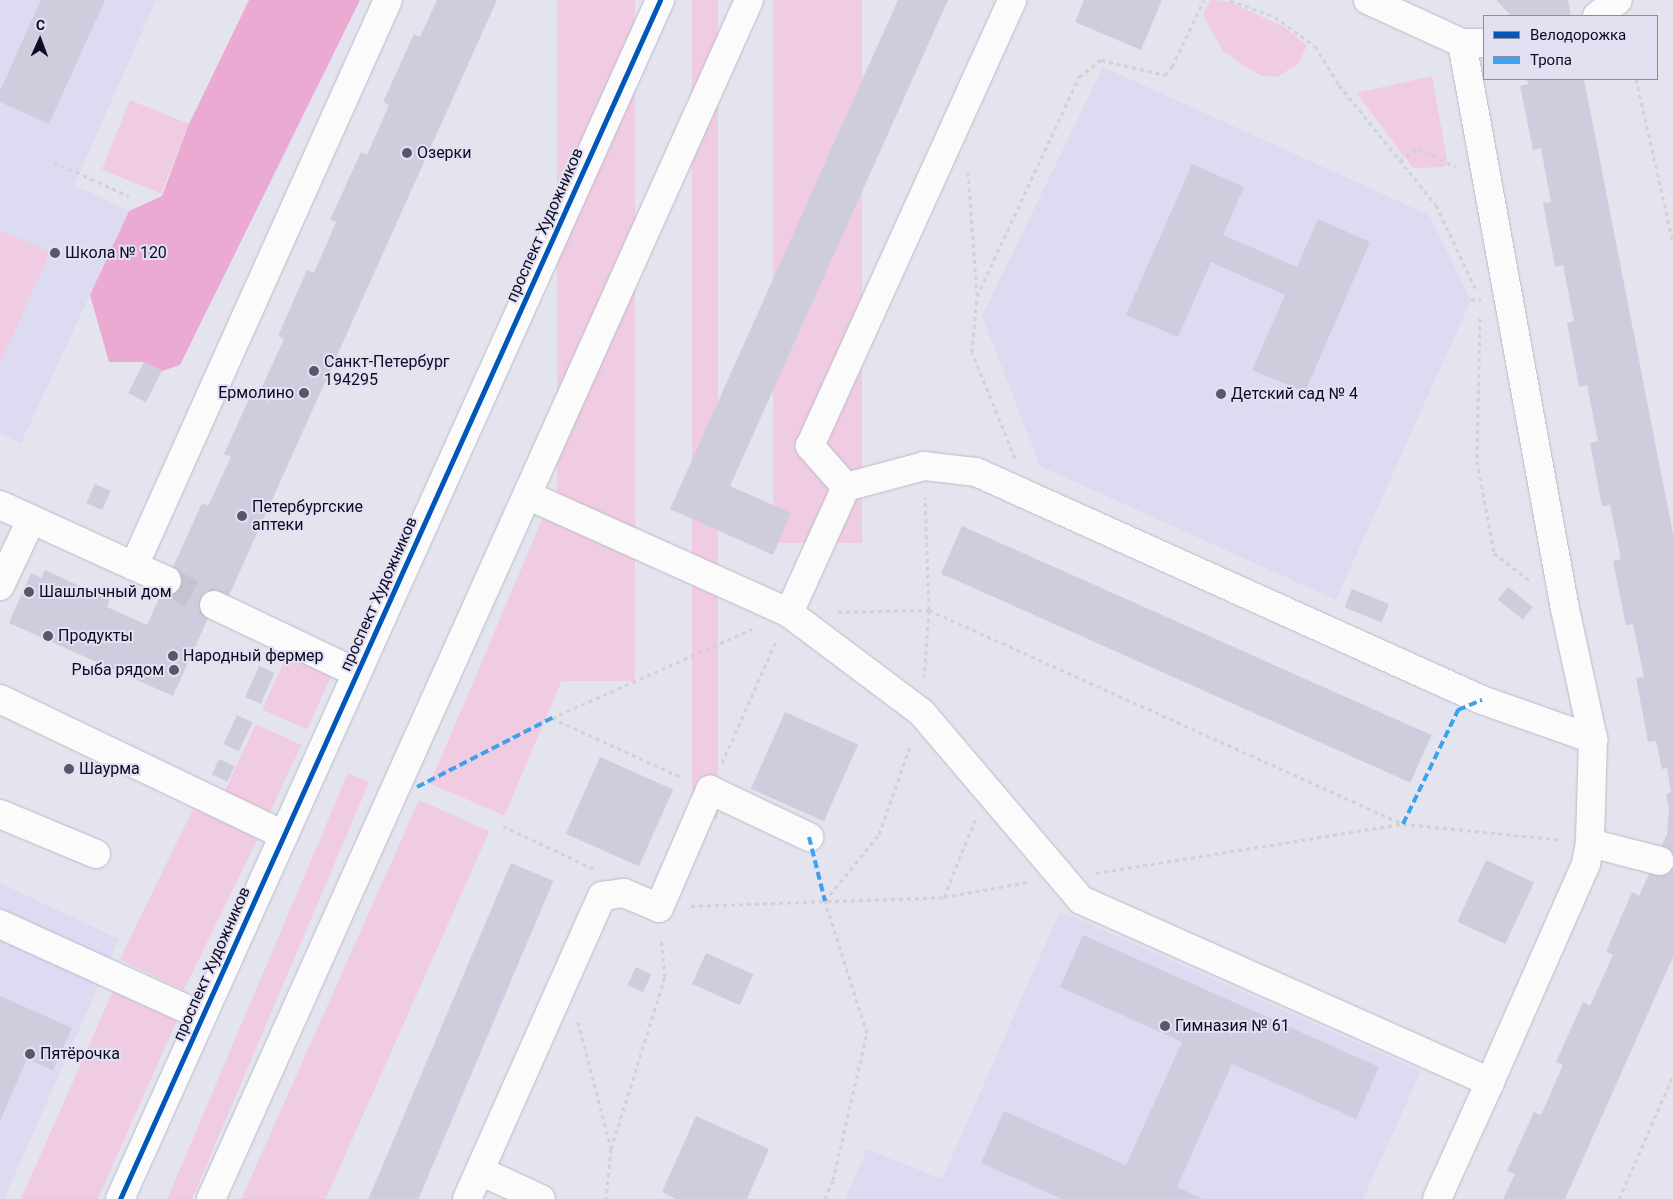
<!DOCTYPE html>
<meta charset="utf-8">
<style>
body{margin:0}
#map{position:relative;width:1673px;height:1199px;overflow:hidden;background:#e4e4ee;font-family:Roboto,sans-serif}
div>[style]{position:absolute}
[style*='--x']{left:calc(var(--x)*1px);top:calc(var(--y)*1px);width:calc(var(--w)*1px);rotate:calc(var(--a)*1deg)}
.built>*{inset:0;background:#dcdbf2}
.green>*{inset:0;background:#f0cce2;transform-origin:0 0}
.forest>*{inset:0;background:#eaaad2}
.building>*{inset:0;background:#ceccdd;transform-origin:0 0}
.minor-tunnel>*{height:28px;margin-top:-14px;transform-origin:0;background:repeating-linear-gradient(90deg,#c4c3d0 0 28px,transparent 0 42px)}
.path>*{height:3px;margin-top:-1.5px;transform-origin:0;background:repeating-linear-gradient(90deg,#d2d2d5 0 4px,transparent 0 8px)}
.roads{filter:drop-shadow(0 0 1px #bab9cb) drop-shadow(0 0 1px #bab9cb)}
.minor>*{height:28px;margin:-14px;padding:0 14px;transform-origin:14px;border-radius:14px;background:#fbfbfc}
.quiet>*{height:4px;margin-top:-2px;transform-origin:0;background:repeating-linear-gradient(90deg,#3da1eb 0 8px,transparent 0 12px)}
.cycleway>*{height:5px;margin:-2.5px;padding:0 2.5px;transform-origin:2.5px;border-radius:2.5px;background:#0057b8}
.dots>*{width:14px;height:14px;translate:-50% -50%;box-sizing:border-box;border:2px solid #e1e1f1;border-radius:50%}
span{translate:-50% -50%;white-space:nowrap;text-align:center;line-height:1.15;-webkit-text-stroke:4px #e1e1f1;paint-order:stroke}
.poi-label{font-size:16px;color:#0e0924}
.left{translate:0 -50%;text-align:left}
.right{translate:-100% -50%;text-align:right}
.street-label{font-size:16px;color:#0e0924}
.legend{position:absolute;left:1483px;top:15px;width:175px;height:65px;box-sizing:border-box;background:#e1e1f1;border:1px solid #8d8b9f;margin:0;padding:6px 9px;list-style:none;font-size:15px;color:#0e0924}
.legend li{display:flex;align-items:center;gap:10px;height:25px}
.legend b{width:25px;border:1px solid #8d8b9f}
.north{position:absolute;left:15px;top:15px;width:50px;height:50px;-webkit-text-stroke:4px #e1e1f1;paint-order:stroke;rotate:2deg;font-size:14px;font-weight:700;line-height:20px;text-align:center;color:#0e0924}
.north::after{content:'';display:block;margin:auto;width:18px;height:22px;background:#0e0924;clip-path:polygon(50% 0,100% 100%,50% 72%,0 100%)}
</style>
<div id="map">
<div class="built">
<div style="clip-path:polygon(0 0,156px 0,74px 185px,129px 211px,21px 443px,0 433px)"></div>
<div style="clip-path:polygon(1103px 67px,1429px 215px,1471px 300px,1336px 600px,1040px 466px,982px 316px)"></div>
<div style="clip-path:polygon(0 883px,119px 939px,4px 1199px,0 1199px)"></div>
<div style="clip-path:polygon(1060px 911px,1421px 1071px,1363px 1199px,845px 1199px,867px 1149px,942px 1179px)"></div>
</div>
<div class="green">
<div style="left:557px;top:0;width:78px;height:681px"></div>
<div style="left:692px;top:0;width:26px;height:819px"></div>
<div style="left:773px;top:0;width:89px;height:543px"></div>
<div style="clip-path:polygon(1210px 0,1228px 1px,1284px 27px,1307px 45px,1299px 63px,1277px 77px,1262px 76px,1242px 65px,1223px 51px,1203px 15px)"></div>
<div style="clip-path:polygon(1432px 76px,1447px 159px,1445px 167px,1413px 168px,1356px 93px)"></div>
<div style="left:130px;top:100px;width:64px;height:75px;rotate:22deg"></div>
<div style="clip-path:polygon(0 230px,50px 252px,0 364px)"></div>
<div style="left:544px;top:515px;width:81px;height:292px;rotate:23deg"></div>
<div style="left:288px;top:652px;width:49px;height:63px;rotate:24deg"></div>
<div style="left:256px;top:724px;width:50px;height:76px;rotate:25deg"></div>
<div style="left:348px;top:773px;width:23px;height:467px;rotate:23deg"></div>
<div style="left:419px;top:800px;width:77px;height:437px;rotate:24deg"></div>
<div style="left:195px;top:805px;width:71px;height:172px;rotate:26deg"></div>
<div style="clip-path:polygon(113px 991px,177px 1020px,98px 1199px,21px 1199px)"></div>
</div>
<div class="forest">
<div style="clip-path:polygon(249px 0,360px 0,180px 365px,162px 371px,144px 362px,109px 362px,90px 295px,129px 211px,162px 196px,189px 124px)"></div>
</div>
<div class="building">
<div style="clip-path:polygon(41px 0,105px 0,49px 124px,0 102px,0 91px)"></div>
<div style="clip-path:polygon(437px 0,497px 0,227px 600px,218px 596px,173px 696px,9px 623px,31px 573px,41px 578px,45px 570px,110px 600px,107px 607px,147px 625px,202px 503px,208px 506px,231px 457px,224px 454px,254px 388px,260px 391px,284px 339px,278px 336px,307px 270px,314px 273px,336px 222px,330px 220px,361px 152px,367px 155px,389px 105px,383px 102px,414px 34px,420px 37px)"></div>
<div style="clip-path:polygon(898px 0,948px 0,730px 486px,791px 513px,773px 555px,670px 509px)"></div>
<div style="clip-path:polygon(1084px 0,1162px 0,1141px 50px,1075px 22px)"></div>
<div style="clip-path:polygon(1496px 0,1568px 0,1571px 16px,1511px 16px)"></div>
<div style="clip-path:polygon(1527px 79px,1584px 79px,1673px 534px,1673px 957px,1565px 1199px,1503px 1199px,1515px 1174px,1507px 1171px,1534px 1112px,1541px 1115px,1563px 1065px,1556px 1062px,1583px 1002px,1590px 1006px,1613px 955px,1606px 952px,1632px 892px,1639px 896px,1667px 834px,1669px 809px,1666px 794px,1671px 792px,1667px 768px,1662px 769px,1656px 741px,1648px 742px,1636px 678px,1644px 677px,1633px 624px,1626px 625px,1613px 561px,1621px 559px,1610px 505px,1602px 506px,1590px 443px,1598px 441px,1587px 385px,1579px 387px,1567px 323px,1574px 321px,1563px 265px,1555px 267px,1543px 203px,1551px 202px,1541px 148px,1533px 150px,1520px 86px,1528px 84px)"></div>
<div style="clip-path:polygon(1192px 164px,1244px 187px,1223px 235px,1297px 267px,1318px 219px,1370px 242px,1305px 392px,1252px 370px,1285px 295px,1211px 262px,1178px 337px,1126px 315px)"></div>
<div style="left:144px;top:362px;width:20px;height:35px;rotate:27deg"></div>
<div style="left:95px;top:484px;width:17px;height:21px;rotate:24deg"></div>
<div style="left:962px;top:526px;width:514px;height:52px;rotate:24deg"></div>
<div style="left:1508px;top:587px;width:32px;height:16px;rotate:39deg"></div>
<div style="left:1352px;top:589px;width:40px;height:20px;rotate:22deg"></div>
<div style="left:259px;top:666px;width:17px;height:34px;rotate:24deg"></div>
<div style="left:785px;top:712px;width:80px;height:84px;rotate:24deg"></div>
<div style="left:237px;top:715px;width:17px;height:32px;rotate:25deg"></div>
<div style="left:600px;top:757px;width:80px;height:84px;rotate:24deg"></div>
<div style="left:219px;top:759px;width:17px;height:17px;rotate:25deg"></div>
<div style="left:1486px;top:860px;width:53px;height:68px;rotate:25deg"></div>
<div style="left:511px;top:863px;width:46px;height:368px;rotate:23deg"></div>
<div style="clip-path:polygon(1083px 935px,1379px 1067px,1356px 1119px,1232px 1064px,1177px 1187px,1203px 1199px,1062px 1199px,981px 1163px,1004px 1111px,1126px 1165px,1182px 1042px,1060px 987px)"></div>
<div style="left:706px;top:953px;width:52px;height:34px;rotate:24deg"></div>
<div style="left:636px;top:967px;width:17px;height:20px;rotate:25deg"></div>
<div style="clip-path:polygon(0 996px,72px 1028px,53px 1070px,27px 1059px,0 1121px)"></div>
<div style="clip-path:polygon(696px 1116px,769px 1149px,747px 1199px,676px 1199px,662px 1192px)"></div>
</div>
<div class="minor-tunnel">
<div style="--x:167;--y:581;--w:53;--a:27.1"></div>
</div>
<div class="path">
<div style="--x:1230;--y:0;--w:48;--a:20.7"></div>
<div style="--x:1275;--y:17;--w:49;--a:35.9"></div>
<div style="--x:1315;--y:46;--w:46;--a:58.4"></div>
<div style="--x:1339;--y:85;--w:154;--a:51.1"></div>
<div style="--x:1436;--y:205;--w:92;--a:64.8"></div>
<div style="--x:1636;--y:79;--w:167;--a:77.2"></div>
<div style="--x:1400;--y:161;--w:22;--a:-36"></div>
<div style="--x:1418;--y:148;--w:42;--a:27.2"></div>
<div style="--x:54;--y:162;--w:82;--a:24.4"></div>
<div style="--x:968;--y:172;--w:123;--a:85.8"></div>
<div style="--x:1471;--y:300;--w:10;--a:-6"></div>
<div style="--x:1480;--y:318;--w:143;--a:91.2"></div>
<div style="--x:1477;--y:461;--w:94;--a:79.5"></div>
<div style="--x:1494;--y:553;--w:44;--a:37.6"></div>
<div style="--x:1015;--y:458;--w:114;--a:-112.1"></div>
<div style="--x:972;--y:352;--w:56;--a:-84.9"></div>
<div style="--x:977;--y:296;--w:242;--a:-65"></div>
<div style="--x:1079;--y:77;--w:28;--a:-38"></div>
<div style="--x:1101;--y:60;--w:66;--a:13.2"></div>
<div style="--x:1165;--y:75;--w:11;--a:-49"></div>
<div style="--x:1172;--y:67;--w:74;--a:-64.5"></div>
<div style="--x:838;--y:612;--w:91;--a:-1.3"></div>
<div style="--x:929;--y:610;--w:520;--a:24.3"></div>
<div style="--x:924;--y:678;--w:68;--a:-85.8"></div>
<div style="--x:929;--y:610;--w:113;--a:-92"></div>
<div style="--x:552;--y:718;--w:219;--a:-24"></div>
<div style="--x:552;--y:718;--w:144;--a:24.6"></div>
<div style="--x:722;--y:763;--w:136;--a:-66.1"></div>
<div style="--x:503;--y:826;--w:102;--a:25.1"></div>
<div style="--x:1096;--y:873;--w:311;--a:-9.1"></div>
<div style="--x:1403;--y:824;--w:160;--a:5.7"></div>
<div style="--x:944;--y:897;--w:83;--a:-68.1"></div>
<div style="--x:691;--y:906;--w:253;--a:-2"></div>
<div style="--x:944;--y:897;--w:85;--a:-10.1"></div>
<div style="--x:578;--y:1022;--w:131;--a:75.4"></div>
<div style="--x:611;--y:1149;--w:50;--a:95.7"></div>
<div style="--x:611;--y:1149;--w:180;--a:-72.6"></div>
<div style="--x:665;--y:977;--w:40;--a:-95.7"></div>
<div style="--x:825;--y:1199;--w:21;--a:-67"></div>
<div style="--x:833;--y:1180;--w:151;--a:-77"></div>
<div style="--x:867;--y:1033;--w:139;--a:-107.7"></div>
<div style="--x:825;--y:901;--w:86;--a:-51.1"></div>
<div style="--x:879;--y:834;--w:96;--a:-70.4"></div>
<div style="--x:1619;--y:1199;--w:134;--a:-66.3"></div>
</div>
<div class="roads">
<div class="minor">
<div style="--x:1368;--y:0;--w:103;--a:24.6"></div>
<div style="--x:1462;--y:43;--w:22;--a:0"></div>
<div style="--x:1597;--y:16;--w:26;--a:-37"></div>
<div style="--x:1462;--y:43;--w:575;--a:79.69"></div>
<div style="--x:1565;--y:609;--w:133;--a:77.8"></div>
<div style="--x:846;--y:487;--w:55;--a:-131.3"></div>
<div style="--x:810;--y:446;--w:490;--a:-65.6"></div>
<div style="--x:527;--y:495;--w:287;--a:24.2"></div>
<div style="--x:789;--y:613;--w:166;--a:36.9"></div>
<div style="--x:922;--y:713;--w:245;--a:49.6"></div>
<div style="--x:1081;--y:900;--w:448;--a:24"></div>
<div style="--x:1490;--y:1082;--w:128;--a:114.4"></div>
<div style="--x:0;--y:505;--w:147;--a:24.5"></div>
<div style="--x:134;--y:566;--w:620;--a:-65.83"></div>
<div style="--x:134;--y:566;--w:36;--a:24"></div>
<div style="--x:0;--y:586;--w:73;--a:-64.8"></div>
<div style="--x:214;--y:605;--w:158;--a:25.4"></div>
<div style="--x:789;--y:613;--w:138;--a:-65.7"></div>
<div style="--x:846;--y:487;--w:81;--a:-15.1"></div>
<div style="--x:924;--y:466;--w:52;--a:6.6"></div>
<div style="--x:976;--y:472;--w:555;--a:24.26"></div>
<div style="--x:1482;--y:700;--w:118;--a:19.4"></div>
<div style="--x:1593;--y:739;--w:104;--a:91.7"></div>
<div style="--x:1590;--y:843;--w:21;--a:101"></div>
<div style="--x:1586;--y:864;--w:238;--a:113.8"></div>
<div style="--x:0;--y:699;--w:315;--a:25.6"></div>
<div style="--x:0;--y:814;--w:104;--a:22.6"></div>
<div style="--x:1590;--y:843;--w:72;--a:14.4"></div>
<div style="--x:0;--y:924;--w:222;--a:24.5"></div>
<div style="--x:480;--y:1171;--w:67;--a:24.7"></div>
<div style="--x:120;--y:1199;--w:1315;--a:-65.75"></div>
<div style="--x:211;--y:1199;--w:1314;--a:-65.83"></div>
<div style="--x:467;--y:1199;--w:332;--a:-66"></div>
<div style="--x:602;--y:896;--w:22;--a:-8"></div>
<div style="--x:624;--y:893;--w:38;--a:23"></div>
<div style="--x:659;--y:908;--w:129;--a:-66.6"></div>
<div style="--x:710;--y:790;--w:110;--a:25.4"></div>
</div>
</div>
<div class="quiet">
<div style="--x:417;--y:787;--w:152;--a:-27.1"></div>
<div style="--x:1403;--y:824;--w:127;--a:-64.2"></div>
<div style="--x:1458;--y:710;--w:26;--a:-23"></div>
<div style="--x:809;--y:837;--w:66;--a:76"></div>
</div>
<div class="cycleway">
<div style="--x:120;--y:1199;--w:1315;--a:-65.75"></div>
</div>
<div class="dots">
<div style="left:407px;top:153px;background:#59566b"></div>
<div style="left:55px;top:253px;background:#59566b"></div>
<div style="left:314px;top:371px;background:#59566b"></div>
<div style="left:304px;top:393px;background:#59566b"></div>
<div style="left:1221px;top:394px;background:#59566b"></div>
<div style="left:242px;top:516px;background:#59566b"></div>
<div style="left:29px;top:592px;background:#59566b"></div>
<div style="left:48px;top:636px;background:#59566b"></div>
<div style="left:173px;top:656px;background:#59566b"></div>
<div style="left:174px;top:670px;background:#59566b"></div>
<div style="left:69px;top:769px;background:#59566b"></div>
<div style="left:1165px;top:1026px;background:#59566b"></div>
<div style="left:30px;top:1054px;background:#59566b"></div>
</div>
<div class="poi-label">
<span class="left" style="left:417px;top:153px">Озерки</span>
<span class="left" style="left:65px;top:253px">Школа № 120</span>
<span class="left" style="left:324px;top:371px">Санкт-Петербург<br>194295</span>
<span class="right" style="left:294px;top:393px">Ермолино</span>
<span class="left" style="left:1231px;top:394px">Детский сад № 4</span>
<span class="left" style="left:252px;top:516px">Петербургские<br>аптеки</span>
<span class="left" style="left:39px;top:592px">Шашлычный дом</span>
<span class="left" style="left:58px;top:636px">Продукты</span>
<span class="left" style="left:183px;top:656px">Народный фермер</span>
<span class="right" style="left:164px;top:670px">Рыба рядом</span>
<span class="left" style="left:79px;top:769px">Шаурма</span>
<span class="left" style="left:1175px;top:1026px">Гимназия № 61</span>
<span class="left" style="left:40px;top:1054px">Пятёрочка</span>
</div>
<div class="street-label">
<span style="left:545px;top:225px;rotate:-66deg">проспект Художников</span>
<span style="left:379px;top:594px;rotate:-66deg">проспект Художников</span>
<span style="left:212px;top:964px;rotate:-66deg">проспект Художников</span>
</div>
<ul class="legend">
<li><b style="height:6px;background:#0057b8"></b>Велодорожка</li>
<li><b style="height:6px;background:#3da1eb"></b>Тропа</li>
</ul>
<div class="north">С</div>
</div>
